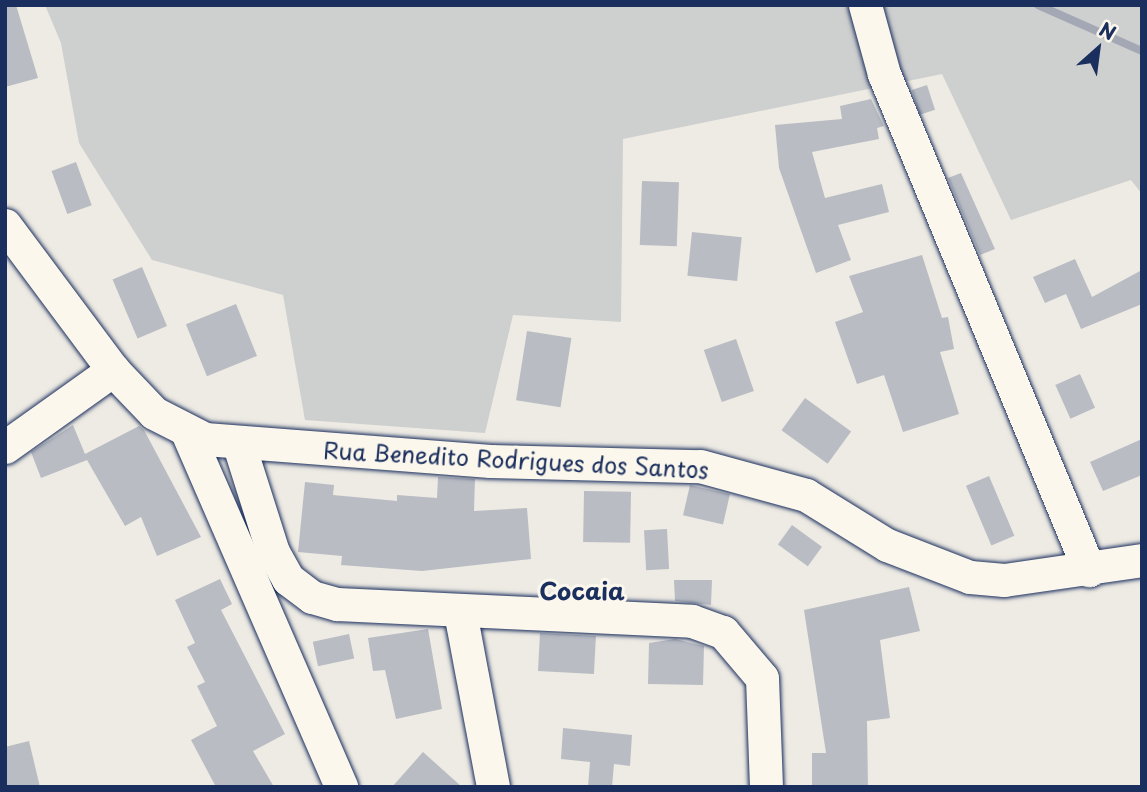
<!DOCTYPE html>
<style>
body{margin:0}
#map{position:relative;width:1147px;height:792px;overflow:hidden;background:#eeebe4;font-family:"Playpen Sans",sans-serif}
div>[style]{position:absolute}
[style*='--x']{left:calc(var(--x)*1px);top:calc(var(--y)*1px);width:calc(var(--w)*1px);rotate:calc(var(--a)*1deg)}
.green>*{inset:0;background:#cecfcf}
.stream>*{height:8px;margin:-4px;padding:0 4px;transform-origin:4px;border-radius:4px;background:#a3a8b4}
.building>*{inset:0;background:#b9bcc3;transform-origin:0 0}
.roads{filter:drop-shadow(0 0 2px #1b2f5e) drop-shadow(0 0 2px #1b2f5e)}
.street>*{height:33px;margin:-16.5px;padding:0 16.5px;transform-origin:16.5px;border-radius:16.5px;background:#fbf7ec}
span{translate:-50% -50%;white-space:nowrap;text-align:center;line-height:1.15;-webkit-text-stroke:6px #fbf7ec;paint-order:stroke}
.street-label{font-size:23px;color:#1b2f5e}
.neighbourhood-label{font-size:24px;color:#1b2f5e;font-weight:700}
.frame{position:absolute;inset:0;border:7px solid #1b2f5e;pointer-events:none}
.north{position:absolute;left:1063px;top:14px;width:70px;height:70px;-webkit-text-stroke:5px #fbf7ec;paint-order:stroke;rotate:28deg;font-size:19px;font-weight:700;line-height:28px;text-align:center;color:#1b2f5e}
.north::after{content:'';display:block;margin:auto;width:24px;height:32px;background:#1b2f5e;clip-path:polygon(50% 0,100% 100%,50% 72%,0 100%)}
</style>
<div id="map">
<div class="green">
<div style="clip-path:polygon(45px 5px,1142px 5px,1142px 194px,1131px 180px,1011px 220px,942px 74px,623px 139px,621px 322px,513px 315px,485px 433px,305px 420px,283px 295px,152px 260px,79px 143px,61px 43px)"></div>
</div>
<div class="stream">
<div style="--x:1038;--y:5;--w:114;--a:23.9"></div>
</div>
<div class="building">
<div style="clip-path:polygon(5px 5px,16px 5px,38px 78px,5px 87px)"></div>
<div style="left:927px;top:85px;width:26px;height:16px;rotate:72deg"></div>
<div style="clip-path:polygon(871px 99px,884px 126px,877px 128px,879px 139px,812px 152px,825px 198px,882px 184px,889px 212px,838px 225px,851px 260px,816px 273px,779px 168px,775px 125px,842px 119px,840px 106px)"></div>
<div style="left:76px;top:162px;width:46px;height:26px;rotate:70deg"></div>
<div style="clip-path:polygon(961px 173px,995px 249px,980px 255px,948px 178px)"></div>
<div style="left:642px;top:181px;width:37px;height:64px;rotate:2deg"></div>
<div style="left:692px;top:232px;width:50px;height:44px;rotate:6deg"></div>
<div style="clip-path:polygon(922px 255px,942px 318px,948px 317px,954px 349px,940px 352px,959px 414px,903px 432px,884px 375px,857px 384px,835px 322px,863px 312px,849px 276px)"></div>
<div style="clip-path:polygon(1075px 259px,1092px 297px,1142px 270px,1142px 304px,1081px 329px,1066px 294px,1045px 303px,1033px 277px)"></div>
<div style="left:142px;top:267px;width:64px;height:32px;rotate:67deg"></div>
<div style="left:236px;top:304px;width:56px;height:54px;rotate:68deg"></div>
<div style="left:527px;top:331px;width:45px;height:70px;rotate:9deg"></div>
<div style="left:736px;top:339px;width:55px;height:34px;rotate:71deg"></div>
<div style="left:1080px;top:374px;width:37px;height:27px;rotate:66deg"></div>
<div style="left:805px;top:398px;width:57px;height:40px;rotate:36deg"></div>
<div style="clip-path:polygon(73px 425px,85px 454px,139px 426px,144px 430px,201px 537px,157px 556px,141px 517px,125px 526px,87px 460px,41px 478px,31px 452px)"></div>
<div style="clip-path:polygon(1142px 439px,1142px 475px,1103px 491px,1090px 462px)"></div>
<div style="left:989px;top:476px;width:65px;height:25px;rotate:67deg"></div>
<div style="clip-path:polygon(438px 477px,475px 479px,474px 511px,527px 508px,531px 559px,422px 571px,341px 565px,342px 556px,298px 552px,305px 482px,334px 485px,333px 495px,397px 501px,397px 495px,437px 498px)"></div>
<div style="left:690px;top:485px;width:41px;height:31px;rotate:13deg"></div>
<div style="left:584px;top:491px;width:47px;height:51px;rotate:1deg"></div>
<div style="left:792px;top:525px;width:37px;height:24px;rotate:36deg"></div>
<div style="left:667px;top:529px;width:40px;height:23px;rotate:87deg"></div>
<div style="clip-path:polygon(220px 579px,232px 604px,221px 610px,285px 734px,253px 751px,274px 787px,216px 787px,191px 740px,217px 726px,197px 686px,205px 682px,187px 647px,195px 643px,175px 600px)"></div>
<div style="clip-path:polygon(674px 580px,712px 580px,711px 605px,675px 601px)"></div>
<div style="clip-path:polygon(909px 587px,920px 631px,880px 640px,890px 718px,867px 721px,868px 787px,812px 787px,812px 753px,826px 753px,804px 610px)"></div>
<div style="clip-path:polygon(428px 629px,442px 709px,396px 719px,385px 670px,373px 671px,368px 638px)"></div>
<div style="left:540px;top:633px;width:56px;height:38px;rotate:3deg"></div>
<div style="left:349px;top:634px;width:25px;height:37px;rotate:78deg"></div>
<div style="clip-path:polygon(675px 639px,704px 646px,703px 685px,648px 684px,649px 643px)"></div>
<div style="clip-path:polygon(563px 728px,632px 735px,630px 766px,614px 764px,612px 787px,588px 787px,590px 762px,561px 759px)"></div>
<div style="clip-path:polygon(29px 741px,40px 787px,5px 787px,5px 747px)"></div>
<div style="clip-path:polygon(423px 752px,462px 787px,392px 787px)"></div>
</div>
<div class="roads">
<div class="street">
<div style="--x:865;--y:5;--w:72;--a:74.6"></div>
<div style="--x:884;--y:74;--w:537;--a:67.54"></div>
<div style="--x:5;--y:225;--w:181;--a:53.3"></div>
<div style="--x:113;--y:370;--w:59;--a:46.4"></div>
<div style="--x:154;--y:413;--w:57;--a:27"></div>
<div style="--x:205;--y:439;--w:286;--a:4.4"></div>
<div style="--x:490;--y:461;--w:210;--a:1.4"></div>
<div style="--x:700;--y:466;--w:110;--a:15.3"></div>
<div style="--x:806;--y:495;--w:95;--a:31.7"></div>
<div style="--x:887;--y:545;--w:89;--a:21.1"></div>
<div style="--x:970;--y:577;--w:34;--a:5"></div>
<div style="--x:1004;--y:580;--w:139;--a:-8.2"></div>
<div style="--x:187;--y:432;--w:387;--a:66.5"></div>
<div style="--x:239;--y:445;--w:112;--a:72.4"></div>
<div style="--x:273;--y:552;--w:31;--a:61"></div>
<div style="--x:288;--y:579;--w:30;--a:37"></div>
<div style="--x:312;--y:597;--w:26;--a:16"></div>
<div style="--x:337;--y:604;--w:355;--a:2.7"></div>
<div style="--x:692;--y:621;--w:33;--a:20"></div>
<div style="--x:723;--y:632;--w:60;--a:49.7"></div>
<div style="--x:762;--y:678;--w:109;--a:87.9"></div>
<div style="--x:5;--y:447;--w:133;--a:-35.5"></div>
<div style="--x:460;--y:612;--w:178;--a:79.3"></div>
</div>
</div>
<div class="street-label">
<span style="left:516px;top:460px;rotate:3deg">Rua Benedito Rodrigues dos Santos</span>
</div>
<div class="neighbourhood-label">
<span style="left:582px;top:591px">Cocaia</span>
</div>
<div class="frame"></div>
<div class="north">N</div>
</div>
